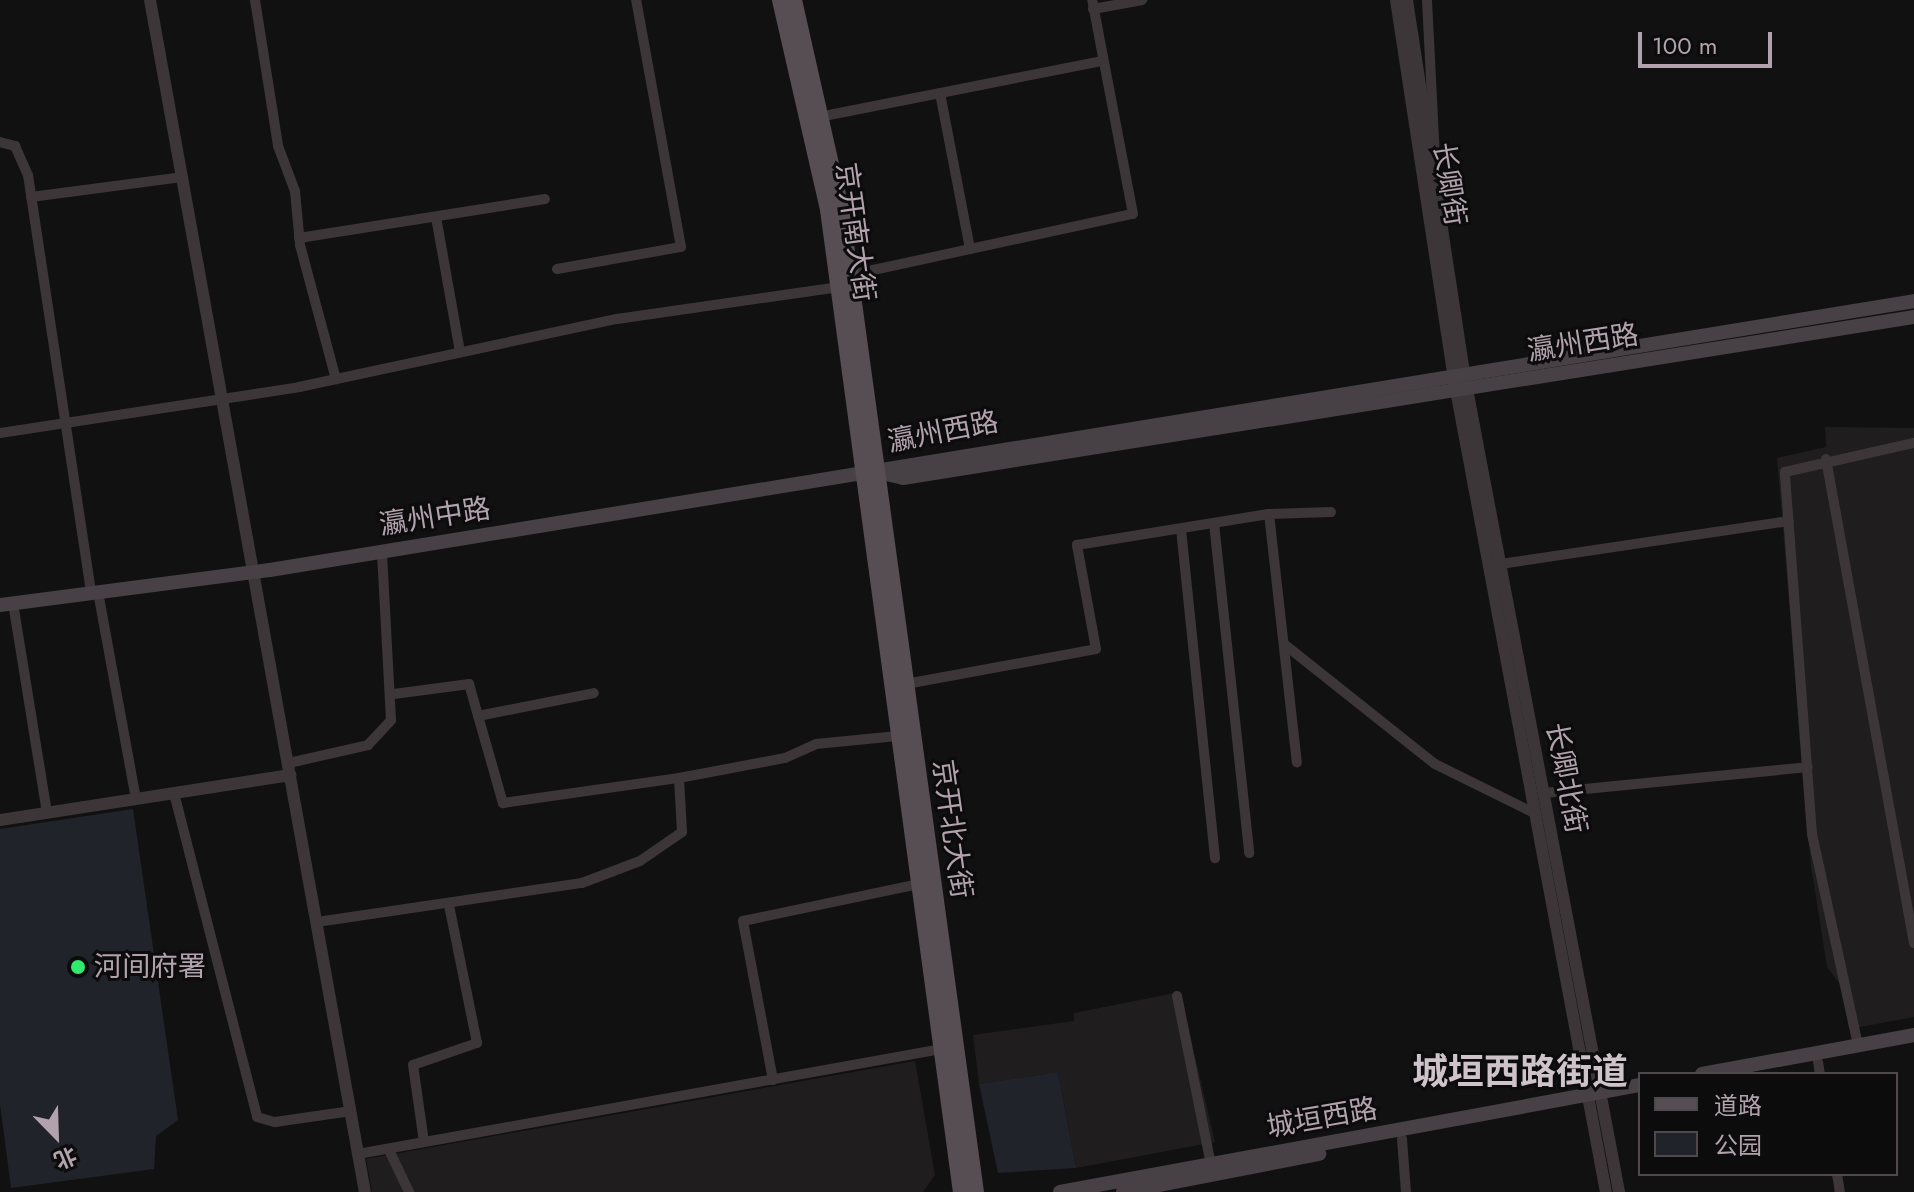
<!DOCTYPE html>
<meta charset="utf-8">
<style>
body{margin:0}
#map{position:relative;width:1914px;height:1192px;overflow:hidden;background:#121111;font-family:Jost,"Noto Sans SC",sans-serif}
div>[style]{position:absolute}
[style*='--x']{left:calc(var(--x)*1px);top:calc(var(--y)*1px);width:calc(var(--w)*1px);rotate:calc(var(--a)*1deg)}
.built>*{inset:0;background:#1f1d1d}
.green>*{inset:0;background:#21232a}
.minor>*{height:10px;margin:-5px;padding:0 5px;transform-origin:5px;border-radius:5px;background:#3c3639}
.tertiary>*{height:12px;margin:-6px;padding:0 6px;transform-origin:6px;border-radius:6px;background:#3c3639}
.secondary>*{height:14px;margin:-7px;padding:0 7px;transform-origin:7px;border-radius:7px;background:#474044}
.primary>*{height:16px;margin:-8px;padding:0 8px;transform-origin:8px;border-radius:8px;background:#564e52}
.dots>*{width:22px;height:22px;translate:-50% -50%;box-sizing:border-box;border:4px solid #0d0c0c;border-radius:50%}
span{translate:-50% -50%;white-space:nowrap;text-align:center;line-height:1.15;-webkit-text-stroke:6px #0d0c0c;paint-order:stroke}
.street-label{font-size:28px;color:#b2a2ad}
.poi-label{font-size:28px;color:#b2a2ad}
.left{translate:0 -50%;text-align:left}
.district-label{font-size:36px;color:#cfc3ca;font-weight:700}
.legend{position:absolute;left:1638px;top:1072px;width:260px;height:104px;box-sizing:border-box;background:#0d0c0c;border:2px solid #4f484c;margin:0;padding:10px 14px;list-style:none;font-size:24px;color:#b2a2ad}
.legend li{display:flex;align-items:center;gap:16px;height:40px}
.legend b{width:40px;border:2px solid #4f484c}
.north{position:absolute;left:16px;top:1096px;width:80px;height:80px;-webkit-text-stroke:6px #0d0c0c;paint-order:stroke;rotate:157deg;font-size:22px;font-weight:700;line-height:32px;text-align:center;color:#b2a2ad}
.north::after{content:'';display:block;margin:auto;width:28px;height:36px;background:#b2a2ad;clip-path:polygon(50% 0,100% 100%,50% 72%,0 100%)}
.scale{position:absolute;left:1638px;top:32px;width:134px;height:36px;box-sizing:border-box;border:4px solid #b2a2ad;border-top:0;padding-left:10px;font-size:24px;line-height:28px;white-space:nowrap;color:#b2a2ad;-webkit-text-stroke:6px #0d0c0c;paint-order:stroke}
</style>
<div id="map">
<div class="built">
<div style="clip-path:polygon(1825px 427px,1914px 428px,1914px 1017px,1849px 1029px,1842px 987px,1827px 967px,1811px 866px,1777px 458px,1826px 447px)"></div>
<div style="clip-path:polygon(1180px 992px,1215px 1142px,1076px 1168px,1058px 1072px,979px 1084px,973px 1035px,1074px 1021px,1074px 1013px)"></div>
<div style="clip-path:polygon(915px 1061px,935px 1175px,923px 1192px,372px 1192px,366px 1159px)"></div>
</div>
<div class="green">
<div style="clip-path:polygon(133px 809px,178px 1120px,156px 1136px,154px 1169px,11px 1188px,0 1104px,0 829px)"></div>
<div style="clip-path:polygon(1058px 1072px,1076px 1168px,998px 1173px,979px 1084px)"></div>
</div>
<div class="minor">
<div style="--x:255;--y:0;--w:148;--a:81"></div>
<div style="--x:278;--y:146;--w:48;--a:69.3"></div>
<div style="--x:295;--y:191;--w:54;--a:84.7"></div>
<div style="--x:300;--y:245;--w:139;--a:75"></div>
<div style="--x:1427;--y:0;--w:175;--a:87.1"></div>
<div style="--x:1093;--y:9;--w:50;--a:-10.4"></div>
<div style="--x:940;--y:93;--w:159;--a:79.1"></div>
<div style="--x:824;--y:116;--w:284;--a:-11.2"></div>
<div style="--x:0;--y:142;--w:16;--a:15"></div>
<div style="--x:15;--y:146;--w:32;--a:66"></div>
<div style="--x:28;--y:175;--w:423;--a:81.4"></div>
<div style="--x:31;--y:197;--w:152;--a:-7.5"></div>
<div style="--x:436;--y:217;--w:137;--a:79.9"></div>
<div style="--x:299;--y:238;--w:249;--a:-9"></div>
<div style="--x:557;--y:269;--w:126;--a:-10.1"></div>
<div style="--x:681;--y:247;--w:251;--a:-100.3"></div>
<div style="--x:850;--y:275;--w:289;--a:-12.2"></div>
<div style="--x:1133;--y:214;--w:218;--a:-100.8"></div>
<div style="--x:0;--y:433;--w:303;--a:-8.7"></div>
<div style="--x:299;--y:387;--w:325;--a:-12.1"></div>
<div style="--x:617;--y:319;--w:223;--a:-8.2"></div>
<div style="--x:1826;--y:459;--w:492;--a:79.7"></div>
<div style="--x:1269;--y:514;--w:250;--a:83.6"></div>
<div style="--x:1214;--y:523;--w:332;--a:83.9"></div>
<div style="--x:1181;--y:529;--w:331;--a:84.1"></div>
<div style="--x:1501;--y:564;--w:291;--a:-8.5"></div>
<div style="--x:98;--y:592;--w:210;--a:79.6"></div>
<div style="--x:13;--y:603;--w:213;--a:80.8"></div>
<div style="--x:1284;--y:644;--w:193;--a:38.5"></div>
<div style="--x:1435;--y:764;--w:113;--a:26.3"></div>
<div style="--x:906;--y:684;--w:193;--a:-10.4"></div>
<div style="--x:1096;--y:649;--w:106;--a:-100.4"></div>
<div style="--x:1077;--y:545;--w:194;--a:-9.2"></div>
<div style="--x:1269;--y:514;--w:62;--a:-1.8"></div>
<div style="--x:394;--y:694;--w:76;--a:-7.6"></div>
<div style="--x:469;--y:684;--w:124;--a:74.1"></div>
<div style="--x:503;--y:803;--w:178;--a:-8.1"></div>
<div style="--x:478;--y:716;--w:118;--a:-11.2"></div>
<div style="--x:289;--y:763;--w:81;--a:-12.8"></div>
<div style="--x:368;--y:745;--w:34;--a:-47"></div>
<div style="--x:391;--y:720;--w:168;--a:-93.1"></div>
<div style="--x:174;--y:793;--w:334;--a:75.6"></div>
<div style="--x:257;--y:1117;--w:19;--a:16"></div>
<div style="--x:275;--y:1122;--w:77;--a:-8.2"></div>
<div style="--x:1544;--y:793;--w:265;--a:-5.6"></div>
<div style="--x:317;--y:922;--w:268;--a:-8.4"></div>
<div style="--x:582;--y:883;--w:62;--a:-20.8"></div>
<div style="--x:640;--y:861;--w:51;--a:-34.6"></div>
<div style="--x:682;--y:832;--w:54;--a:-93.2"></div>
<div style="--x:679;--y:778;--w:108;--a:-10.7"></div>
<div style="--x:785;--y:758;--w:34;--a:-24"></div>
<div style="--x:816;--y:744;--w:82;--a:-5.6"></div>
<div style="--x:1177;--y:996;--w:171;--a:78.6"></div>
<div style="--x:1858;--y:1045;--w:216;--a:-102.3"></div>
<div style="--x:1812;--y:834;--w:363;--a:-94.3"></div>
<div style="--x:1785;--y:472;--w:132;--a:-12.7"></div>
<div style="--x:1818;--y:1062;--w:12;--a:81"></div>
<div style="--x:773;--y:1080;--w:162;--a:-100.7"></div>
<div style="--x:743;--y:921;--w:179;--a:-11.9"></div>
<div style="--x:1402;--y:1139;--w:53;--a:85.7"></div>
<div style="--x:424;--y:1142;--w:78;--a:-98.1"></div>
<div style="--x:413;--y:1065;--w:68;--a:-19"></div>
<div style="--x:477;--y:1043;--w:141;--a:-101.5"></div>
<div style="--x:389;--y:1150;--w:47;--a:64.5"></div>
<div style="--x:358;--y:1154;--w:592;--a:-10.21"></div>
<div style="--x:1837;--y:1174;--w:18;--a:81"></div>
</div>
<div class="tertiary">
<div style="--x:150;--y:0;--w:1211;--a:79.78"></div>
<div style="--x:1396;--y:0;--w:378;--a:81.3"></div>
<div style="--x:1453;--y:374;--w:832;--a:79.41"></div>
<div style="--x:1407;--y:0;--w:377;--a:81.3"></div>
<div style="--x:1464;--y:373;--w:834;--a:79.28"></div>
<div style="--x:0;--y:820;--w:294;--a:-8.8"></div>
</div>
<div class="secondary">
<div style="--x:878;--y:472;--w:26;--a:13"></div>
<div style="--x:903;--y:478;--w:1024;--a:-9.05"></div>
<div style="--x:0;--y:605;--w:272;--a:-7.4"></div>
<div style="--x:270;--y:570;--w:1666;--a:-9.29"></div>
<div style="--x:1702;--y:1074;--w:216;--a:-10.4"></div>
<div style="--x:1060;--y:1192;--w:590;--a:-10.45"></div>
<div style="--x:1123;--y:1192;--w:200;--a:-11"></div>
</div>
<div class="primary">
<div style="--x:780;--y:0;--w:215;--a:77.1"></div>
<div style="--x:828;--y:210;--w:991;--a:82.29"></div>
<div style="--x:794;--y:0;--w:213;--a:77.3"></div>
<div style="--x:841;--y:208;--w:993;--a:82.19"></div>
</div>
<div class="dots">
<div style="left:78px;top:967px;background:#31e96d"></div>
</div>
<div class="street-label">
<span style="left:1449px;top:184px;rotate:81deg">长卿街</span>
<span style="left:855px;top:232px;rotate:82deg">京开南大街</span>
<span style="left:1583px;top:343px;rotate:-9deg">瀛州西路</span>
<span style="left:943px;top:432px;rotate:-11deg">瀛州西路</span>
<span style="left:435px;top:517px;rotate:-9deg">瀛州中路</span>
<span style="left:1566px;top:778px;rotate:79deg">长卿北街</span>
<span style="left:952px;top:829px;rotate:82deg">京开北大街</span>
<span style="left:1322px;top:1118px;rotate:-10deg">城垣西路</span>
</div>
<div class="poi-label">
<span class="left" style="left:94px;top:967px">河间府署</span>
</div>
<div class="district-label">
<span style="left:1520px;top:1072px">城垣西路街道</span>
</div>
<ul class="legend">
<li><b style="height:10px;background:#564e52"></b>道路</li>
<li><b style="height:22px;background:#21232a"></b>公园</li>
</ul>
<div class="north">北</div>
<div class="scale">100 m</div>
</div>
